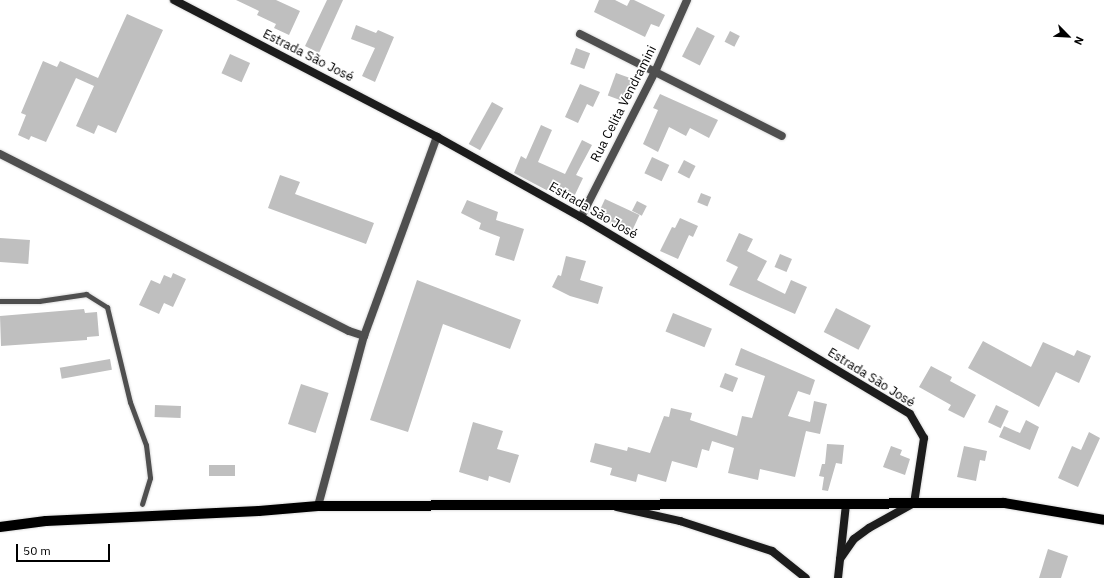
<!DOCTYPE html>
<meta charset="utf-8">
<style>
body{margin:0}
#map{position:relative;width:1104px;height:578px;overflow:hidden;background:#fff;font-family:"IBM Plex Sans",sans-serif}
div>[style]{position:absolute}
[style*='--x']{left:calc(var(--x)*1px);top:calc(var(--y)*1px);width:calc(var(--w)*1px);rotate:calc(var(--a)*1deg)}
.building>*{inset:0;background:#bfbfbf;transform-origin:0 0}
.roads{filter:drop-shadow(0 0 1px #dbdbdb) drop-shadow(0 0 1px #dbdbdb)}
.lane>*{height:5px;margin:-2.5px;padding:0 2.5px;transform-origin:2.5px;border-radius:2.5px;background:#4f4f4f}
.street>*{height:8px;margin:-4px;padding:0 4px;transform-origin:4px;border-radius:4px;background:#4f4f4f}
.secondary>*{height:8px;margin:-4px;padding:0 4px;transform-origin:4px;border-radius:4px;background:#1c1c1c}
.primary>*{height:10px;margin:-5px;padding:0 5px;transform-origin:5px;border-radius:5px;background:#000}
span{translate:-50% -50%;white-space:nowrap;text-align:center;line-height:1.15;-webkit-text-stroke:3.5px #fff;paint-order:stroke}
.street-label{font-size:13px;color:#000}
.north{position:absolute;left:1048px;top:16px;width:40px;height:40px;-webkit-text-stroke:3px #fff;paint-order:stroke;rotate:114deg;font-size:11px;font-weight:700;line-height:16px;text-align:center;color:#000}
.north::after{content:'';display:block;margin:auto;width:14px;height:18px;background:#000;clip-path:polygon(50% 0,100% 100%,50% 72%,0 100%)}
.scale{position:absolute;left:16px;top:544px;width:94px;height:18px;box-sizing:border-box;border:2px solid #000;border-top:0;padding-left:5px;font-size:12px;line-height:14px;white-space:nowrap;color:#000;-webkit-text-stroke:3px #fff;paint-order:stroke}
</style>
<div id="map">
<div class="building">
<div style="clip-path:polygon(236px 0,276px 0,300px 11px,289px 35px,274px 28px,276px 24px,257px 15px,259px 11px)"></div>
<div style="clip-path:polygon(327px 0,343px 0,319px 53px,305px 46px)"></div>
<div style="clip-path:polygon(599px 0,615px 0,627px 6px,630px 0,634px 0,665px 15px,659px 27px,651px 24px,645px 37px,594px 12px)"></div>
<div style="clip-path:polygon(127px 14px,163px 30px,116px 133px,98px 125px,94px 134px,76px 126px,94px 86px,76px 78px,46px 142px,31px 136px,29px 140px,18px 135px,26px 115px,21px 113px,43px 61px,57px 67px,60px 61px,98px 78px)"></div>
<div style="clip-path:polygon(356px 25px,376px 33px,378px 30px,394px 37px,375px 82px,362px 76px,375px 48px,351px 39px)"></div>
<div style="left:697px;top:27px;width:20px;height:33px;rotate:27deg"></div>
<div style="left:730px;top:31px;width:11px;height:12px;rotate:27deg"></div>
<div style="left:576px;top:48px;width:15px;height:17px;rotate:20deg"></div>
<div style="left:230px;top:54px;width:22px;height:21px;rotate:24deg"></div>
<div style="left:616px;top:73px;width:20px;height:24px;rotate:20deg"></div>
<div style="clip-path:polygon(580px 84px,600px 92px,593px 107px,587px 104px,578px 123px,565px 117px)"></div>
<div style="clip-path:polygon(660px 94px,718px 120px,709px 138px,690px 128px,686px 136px,669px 127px,658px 152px,643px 144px,658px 110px,653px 108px)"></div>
<div style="left:492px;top:102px;width:13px;height:48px;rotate:29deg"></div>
<div style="clip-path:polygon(541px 125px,552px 130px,538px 162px,565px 174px,582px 140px,592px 145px,576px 175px,583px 178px,571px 203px,514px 173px,521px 156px,526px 159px)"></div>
<div style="left:652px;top:157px;width:19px;height:18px;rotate:25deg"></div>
<div style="left:684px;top:160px;width:13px;height:14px;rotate:27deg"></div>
<div style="clip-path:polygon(280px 175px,300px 182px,295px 194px,374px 223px,366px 244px,268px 208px)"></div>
<div style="left:701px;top:193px;width:11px;height:10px;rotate:22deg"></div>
<div style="left:605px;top:199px;width:38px;height:20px;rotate:25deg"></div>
<div style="clip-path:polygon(467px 200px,498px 212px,496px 220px,524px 229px,514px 261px,495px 255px,500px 237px,479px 229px,481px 223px,461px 213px)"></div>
<div style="left:637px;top:201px;width:11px;height:11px;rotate:27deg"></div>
<div style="clip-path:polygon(680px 218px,698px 226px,693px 237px,689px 235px,678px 259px,660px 251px,672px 227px,675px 228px)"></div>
<div style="clip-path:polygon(739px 233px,753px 239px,747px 251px,767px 261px,757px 280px,785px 294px,791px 280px,807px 287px,795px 314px,729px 285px,738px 267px,726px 261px)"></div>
<div style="left:0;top:238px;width:30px;height:24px;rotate:4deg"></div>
<div style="left:780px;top:254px;width:13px;height:14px;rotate:23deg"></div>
<div style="clip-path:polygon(566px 256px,586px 261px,580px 280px,603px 287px,598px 304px,570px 296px,552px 287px,558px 275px,561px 276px)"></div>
<div style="clip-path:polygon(173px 273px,186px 279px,173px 307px,164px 303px,159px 314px,139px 305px,151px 280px,160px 284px,164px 275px,171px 278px)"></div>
<div style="clip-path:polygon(417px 280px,521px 320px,510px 349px,443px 324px,408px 432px,370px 420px)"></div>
<div style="left:836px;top:308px;width:39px;height:27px;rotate:27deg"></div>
<div style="clip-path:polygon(84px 309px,85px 313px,97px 312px,99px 336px,87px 337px,87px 340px,1px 346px,0 316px)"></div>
<div style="left:673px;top:313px;width:42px;height:20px;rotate:22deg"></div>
<div style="clip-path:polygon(983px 341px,1031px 367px,1043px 342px,1074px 356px,1077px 350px,1091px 356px,1079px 383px,1056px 372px,1039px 407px,968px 368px)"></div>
<div style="clip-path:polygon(741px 348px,815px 380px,810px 395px,798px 391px,788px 416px,810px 422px,814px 401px,827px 404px,820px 434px,806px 431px,795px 477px,760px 469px,758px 480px,728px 473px,734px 448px,712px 441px,709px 451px,702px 449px,697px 468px,672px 461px,666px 482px,638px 474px,636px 482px,610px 475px,612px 468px,590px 462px,595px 443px,627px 451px,628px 447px,650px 453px,664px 416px,669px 417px,671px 408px,692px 413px,690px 420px,737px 436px,742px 416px,752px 418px,765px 376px,735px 365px)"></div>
<div style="left:110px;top:359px;width:11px;height:51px;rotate:80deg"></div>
<div style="clip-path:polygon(931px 366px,952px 377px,950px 381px,976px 395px,964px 418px,948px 410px,951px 405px,919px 387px)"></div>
<div style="left:725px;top:373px;width:14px;height:15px;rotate:21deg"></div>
<div style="left:301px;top:384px;width:29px;height:42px;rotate:18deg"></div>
<div style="left:155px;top:405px;width:26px;height:12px;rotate:2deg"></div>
<div style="left:996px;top:405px;width:14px;height:19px;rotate:25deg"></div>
<div style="clip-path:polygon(1026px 420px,1039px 427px,1030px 450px,999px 437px,1004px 426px,1020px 433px)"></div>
<div style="clip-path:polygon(473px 422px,503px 431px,497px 449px,519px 455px,510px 483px,489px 476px,488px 481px,459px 472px)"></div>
<div style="clip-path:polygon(1089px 432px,1100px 438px,1078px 487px,1058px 478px,1072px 446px,1081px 450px)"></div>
<div style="clip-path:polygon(827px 444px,844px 445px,842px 464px,836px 463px,828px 491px,822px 490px,824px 477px,819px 476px,822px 464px,825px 464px)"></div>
<div style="clip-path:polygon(891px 446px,902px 450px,900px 455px,910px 459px,905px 475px,883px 467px)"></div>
<div style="clip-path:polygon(964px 446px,987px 451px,985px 461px,980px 460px,976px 481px,957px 477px)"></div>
<div style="left:209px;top:465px;width:26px;height:11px"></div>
<div style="clip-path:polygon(1048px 549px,1068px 556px,1061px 578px,1039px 578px)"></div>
</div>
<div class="roads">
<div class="lane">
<div style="--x:0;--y:301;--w:39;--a:0"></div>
<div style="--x:39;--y:301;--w:48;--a:-8.5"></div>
<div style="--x:86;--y:294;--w:25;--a:32"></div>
<div style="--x:107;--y:307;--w:98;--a:76.4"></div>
<div style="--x:130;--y:402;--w:46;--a:69.6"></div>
<div style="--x:146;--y:445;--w:33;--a:83"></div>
<div style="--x:150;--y:478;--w:27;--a:107"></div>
</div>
<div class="street">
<div style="--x:580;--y:34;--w:226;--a:26.8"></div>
<div style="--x:0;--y:154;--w:391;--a:26.9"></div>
<div style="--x:349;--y:331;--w:16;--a:18"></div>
<div style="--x:581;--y:217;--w:163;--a:-63"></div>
<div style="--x:655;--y:72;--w:79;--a:-66"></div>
<div style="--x:318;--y:506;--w:176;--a:-74.9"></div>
<div style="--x:364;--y:336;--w:212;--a:-69.9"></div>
</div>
<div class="secondary">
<div style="--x:174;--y:0;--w:297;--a:27.5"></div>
<div style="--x:437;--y:137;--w:165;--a:29.1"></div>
<div style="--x:581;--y:217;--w:383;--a:30.9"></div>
<div style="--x:910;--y:414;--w:28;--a:60"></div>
<div style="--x:924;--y:438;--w:66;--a:98.7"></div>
<div style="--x:914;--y:503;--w:51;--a:150.9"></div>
<div style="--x:869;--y:528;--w:19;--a:144"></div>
<div style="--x:854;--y:539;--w:24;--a:125"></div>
<div style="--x:617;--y:507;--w:65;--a:12.5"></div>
<div style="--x:680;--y:521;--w:97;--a:18.1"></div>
<div style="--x:772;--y:551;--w:43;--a:38.5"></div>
<div style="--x:838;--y:578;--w:74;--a:-83.8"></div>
</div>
<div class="primary">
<div style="--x:0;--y:527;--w:46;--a:-7.4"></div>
<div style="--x:46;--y:521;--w:213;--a:-2.7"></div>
<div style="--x:259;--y:511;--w:59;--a:-4.8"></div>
<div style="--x:318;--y:506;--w:686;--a:-0.25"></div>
<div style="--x:1004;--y:503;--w:101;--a:9.6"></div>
</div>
</div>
<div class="street-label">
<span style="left:308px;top:56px;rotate:27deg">Estrada São José</span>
<span style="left:624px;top:104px;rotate:-63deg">Rua Celita Vendramini</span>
<span style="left:593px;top:211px;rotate:30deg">Estrada São José</span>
<span style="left:871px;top:378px;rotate:32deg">Estrada São José</span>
</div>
<div class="north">N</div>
<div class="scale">50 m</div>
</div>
